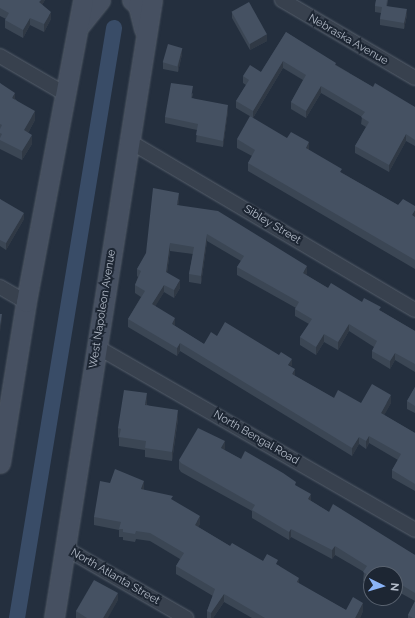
<!DOCTYPE html>
<style>
body{margin:0}
#map{position:relative;width:415px;height:618px;overflow:hidden;background:#242f3e;font-family:Raleway,sans-serif}
div>[style]{position:absolute}
[style*='--x']{left:calc(var(--x)*1px);top:calc(var(--y)*1px);width:calc(var(--w)*1px);rotate:calc(var(--a)*1deg)}
.canal>*{height:16px;margin:-8px;padding:0 8px;transform-origin:8px;border-radius:8px;background:#394c67}
.roads{filter:drop-shadow(0 0 1px #565f6c) drop-shadow(0 0 1px #565f6c)}
.minor>*{height:14px;margin:-7px;padding:0 7px;transform-origin:7px;border-radius:7px;background:#38414e}
.secondary>*{height:19px;margin:-9.5px;padding:0 9.5px;transform-origin:9.5px;border-radius:9.5px;background:#465061}
.wall>*{inset:0;background:#3b4654}
.shaded-wall>*{inset:0;background:#303945}
.building>*{inset:0;background:#455162;transform-origin:0 0}
span{translate:-50% -50%;white-space:nowrap;text-align:center;line-height:1.15;-webkit-text-stroke:4px #1d2633;paint-order:stroke}
.street-label{font-size:11px;color:#b4bcc9}
.north{position:absolute;left:363px;top:566px;width:40px;height:40px;box-sizing:border-box;background:#1d2633;border:1px solid #59626f;border-radius:50%;rotate:95deg;font-size:11px;font-weight:700;line-height:16px;text-align:center;color:#b4bcc9}
.north::after{content:'';display:block;margin:auto;width:14px;height:18px;background:#8ab4f8;clip-path:polygon(50% 0,100% 100%,50% 72%,0 100%)}
</style>
<div id="map">
<div class="canal">
<div style="--x:17;--y:618;--w:598;--a:-80.66"></div>
</div>
<div class="roads">
<div class="minor">
<div style="--x:282;--y:0;--w:154;--a:30.4"></div>
<div style="--x:0;--y:56;--w:78;--a:30.2"></div>
<div style="--x:129;--y:141;--w:332;--a:30.6"></div>
<div style="--x:0;--y:287;--w:30;--a:30"></div>
<div style="--x:97;--y:347;--w:367;--a:29.9"></div>
<div style="--x:65;--y:548;--w:140;--a:30"></div>
</div>
<div class="secondary">
<div style="--x:132;--y:0;--w:8;--a:40"></div>
<div style="--x:138;--y:5;--w:25;--a:76"></div>
<div style="--x:80;--y:25;--w:32;--a:-51"></div>
<div style="--x:0;--y:463;--w:163;--a:-80.8"></div>
<div style="--x:26;--y:302;--w:307;--a:-79.3"></div>
<div style="--x:54;--y:618;--w:626;--a:-80.99"></div>
</div>
</div>
<div class="wall">
<div style="clip-path:polygon(0 0,45px 0,42px 5px,51px 19px,44px 32px,30px 25px,23px 38px,5px 28px,5px 20px,6px 19px,0 16px)"></div>
<div style="clip-path:polygon(376px 0,388px 0,387px 6px,407px 15px,404px 29px,380px 25px,380px 19px,381px 13px,375px 12px,375px 6px)"></div>
<div style="clip-path:polygon(232px 12px,267px 41px,250px 50px,232px 18px)"></div>
<div style="clip-path:polygon(286px 32px,336px 65px,373px 87px,415px 107px,415px 146px,406px 141px,389px 172px,355px 153px,355px 146px,366px 127px,361px 124px,362px 117px,321px 93px,306px 118px,291px 109px,291px 102px,303px 80px,283px 68px,253px 118px,236px 108px,236px 101px,246px 85px,243px 83px,243px 76px,261px 72px)"></div>
<div style="clip-path:polygon(182px 54px,178px 72px,163px 69px,163px 62px)"></div>
<div style="clip-path:polygon(0 83px,35px 120px,28px 133px,32px 144px,22px 160px,0 149px)"></div>
<div style="clip-path:polygon(193px 93px,192px 98px,228px 111px,223px 147px,196px 142px,197px 130px,165px 123px,165px 117px)"></div>
<div style="clip-path:polygon(287px 138px,309px 150px,342px 173px,398px 205px,415px 206px,415px 269px,248px 171px,248px 163px,252px 156px,237px 148px,237px 139px)"></div>
<div style="clip-path:polygon(0 199px,24px 219px,6px 250px,0 246px)"></div>
<div style="clip-path:polygon(179px 200px,178px 205px,307px 273px,306px 275px,328px 288px,362px 302px,381px 311px,415px 331px,415px 372px,395px 360px,390px 369px,372px 358px,372px 351px,374px 347px,349px 331px,338px 350px,324px 342px,316px 355px,300px 345px,300px 337px,309px 324px,295px 316px,295px 309px,296px 308px,237px 275px,237px 267px,241px 261px,207px 241px,201px 284px,189px 282px,189px 274px,193px 254px,170px 251px,167px 273px,180px 288px,174px 298px,164px 292px,155px 306px,175px 326px,204px 344px,217px 336px,291px 367px,295px 376px,334px 398px,361px 403px,391px 403px,384px 415px,415px 433px,415px 491px,392px 478px,392px 470px,398px 460px,369px 443px,366px 449px,359px 444px,352px 456px,180px 351px,177px 356px,128px 327px,128px 319px,141px 297px,135px 293px,135px 285px,138px 277px,137px 276px,137px 269px)"></div>
<div style="clip-path:polygon(415px 387px,415px 413px,407px 409px,407px 401px)"></div>
<div style="clip-path:polygon(147px 402px,147px 405px,178px 419px,172px 461px,145px 457px,145px 450px,119px 446px,119px 438px,118px 437px,118px 428px)"></div>
<div style="clip-path:polygon(224px 450px,241px 459px,296px 486px,311px 501px,329px 512px,415px 555px,415px 618px,408px 618px,408px 615px,415px 601px,395px 590px,395px 574px,371px 574px,371px 585px,363px 581px,364px 572px,335px 555px,332px 559px,291px 537px,289px 540px,252px 518px,252px 511px,181px 472px,179px 469px,179px 460px)"></div>
<div style="clip-path:polygon(144px 489px,144px 490px,173px 501px,200px 524px,198px 527px,230px 546px,263px 561px,278px 565px,299px 584px,346px 610px,363px 611px,360px 618px,252px 618px,224px 602px,213px 618px,207px 618px,207px 611px,213px 596px,176px 574px,176px 566px,180px 559px,150px 541px,136px 539px,135px 542px,123px 540px,123px 537px,119px 537px,119px 530px,94px 525px,94px 517px)"></div>
<div style="clip-path:polygon(118px 600px,107px 618px,76px 618px,76px 611px)"></div>
</div>
<div class="shaded-wall">
<div style="clip-path:polygon(41px 0,45px 0,39px 10px,39px 2px)"></div>
<div style="clip-path:polygon(407px 9px,407px 15px,404px 29px,404px 23px)"></div>
<div style="clip-path:polygon(51px 12px,51px 19px,44px 32px,44px 24px)"></div>
<div style="clip-path:polygon(30px 18px,30px 25px,23px 38px,23px 30px)"></div>
<div style="clip-path:polygon(267px 34px,267px 41px,250px 50px,250px 44px)"></div>
<div style="clip-path:polygon(182px 48px,182px 54px,178px 72px,178px 66px)"></div>
<div style="clip-path:polygon(283px 61px,283px 68px,253px 118px,253px 111px)"></div>
<div style="clip-path:polygon(321px 86px,321px 93px,306px 118px,306px 111px)"></div>
<div style="clip-path:polygon(15px 93px,15px 102px,12px 98px)"></div>
<div style="clip-path:polygon(228px 105px,228px 111px,223px 147px,223px 141px)"></div>
<div style="clip-path:polygon(35px 111px,35px 120px,24px 140px,24px 130px)"></div>
<div style="clip-path:polygon(406px 134px,406px 141px,389px 172px,389px 165px)"></div>
<div style="clip-path:polygon(32px 135px,32px 144px,22px 160px,22px 151px)"></div>
<div style="clip-path:polygon(309px 142px,309px 151px,306px 148px)"></div>
<div style="clip-path:polygon(179px 193px,179px 200px,177px 213px,177px 205px)"></div>
<div style="clip-path:polygon(415px 210px,415px 218px,412px 215px)"></div>
<div style="clip-path:polygon(24px 213px,24px 219px,6px 250px,6px 243px)"></div>
<div style="clip-path:polygon(207px 234px,207px 241px,201px 284px,201px 276px)"></div>
<div style="clip-path:polygon(170px 243px,170px 251px,166px 280px,166px 272px)"></div>
<div style="clip-path:polygon(307px 266px,307px 273px,303px 281px,303px 273px)"></div>
<div style="clip-path:polygon(180px 280px,180px 288px,174px 298px,174px 290px)"></div>
<div style="clip-path:polygon(164px 285px,164px 292px,152px 312px,152px 304px)"></div>
<div style="clip-path:polygon(2px 314px,2px 320px,0 332px,0 326px)"></div>
<div style="clip-path:polygon(175px 318px,175px 326px,172px 324px)"></div>
<div style="clip-path:polygon(349px 324px,349px 331px,338px 350px,338px 342px)"></div>
<div style="clip-path:polygon(324px 334px,324px 342px,316px 355px,316px 347px)"></div>
<div style="clip-path:polygon(180px 343px,180px 351px,177px 356px,177px 348px)"></div>
<div style="clip-path:polygon(395px 353px,395px 360px,390px 369px,390px 361px)"></div>
<div style="clip-path:polygon(292px 359px,292px 366px,288px 365px)"></div>
<div style="clip-path:polygon(295px 369px,295px 376px,292px 374px)"></div>
<div style="clip-path:polygon(147px 393px,147px 402px,145px 414px,145px 405px)"></div>
<div style="clip-path:polygon(391px 395px,391px 403px,381px 421px,381px 413px)"></div>
<div style="clip-path:polygon(178px 410px,178px 419px,172px 461px,172px 452px)"></div>
<div style="clip-path:polygon(369px 436px,369px 443px,366px 449px,366px 441px)"></div>
<div style="clip-path:polygon(359px 437px,359px 444px,352px 456px,352px 448px)"></div>
<div style="clip-path:polygon(225px 441px,225px 449px,221px 456px,221px 448px)"></div>
<div style="clip-path:polygon(144px 481px,144px 489px,141px 497px,141px 489px)"></div>
<div style="clip-path:polygon(311px 494px,311px 503px,308px 499px)"></div>
<div style="clip-path:polygon(200px 516px,200px 524px,195px 533px,195px 525px)"></div>
<div style="clip-path:polygon(291px 529px,291px 537px,289px 540px,289px 532px)"></div>
<div style="clip-path:polygon(335px 546px,335px 555px,332px 559px,332px 550px)"></div>
<div style="clip-path:polygon(299px 578px,299px 586px,297px 582px)"></div>
<div style="clip-path:polygon(118px 593px,118px 600px,108px 618px,103px 618px)"></div>
<div style="clip-path:polygon(224px 594px,224px 602px,213px 618px,211px 618px,211px 613px)"></div>
<div style="clip-path:polygon(363px 603px,363px 611px,360px 618px,355px 618px)"></div>
</div>
<div class="building">
<div style="clip-path:polygon(0 0,41px 0,39px 2px,51px 12px,44px 24px,30px 18px,23px 30px,5px 20px,9px 13px,0 8px)"></div>
<div style="clip-path:polygon(376px 0,387px 0,386px 6px,407px 9px,404px 23px,380px 19px,382px 7px,375px 6px)"></div>
<div style="left:249px;top:2px;width:37px;height:20px;rotate:61deg"></div>
<div style="clip-path:polygon(286px 32px,336px 63px,335px 65px,373px 87px,375px 83px,415px 107px,415px 140px,406px 134px,389px 165px,355px 146px,369px 122px,361px 117px,365px 112px,321px 86px,306px 111px,291px 102px,306px 75px,283px 61px,253px 111px,236px 101px,249px 80px,243px 76px,250px 65px,261px 72px)"></div>
<div style="left:168px;top:44px;width:15px;height:19px;rotate:16deg"></div>
<div style="clip-path:polygon(0 83px,15px 93px,12px 98px,35px 111px,24px 130px,32px 135px,22px 151px,0 140px,0 138px,2px 134px,0 133px,0 129px,2px 125px,0 124px)"></div>
<div style="clip-path:polygon(171px 83px,193px 86px,191px 98px,228px 105px,223px 141px,196px 135px,198px 124px,165px 117px)"></div>
<div style="clip-path:polygon(250px 116px,287px 138px,291px 132px,309px 142px,306px 148px,342px 169px,340px 172px,398px 205px,403px 199px,415px 206px,415px 210px,412px 215px,415px 217px,415px 260px,248px 163px,255px 150px,237px 139px)"></div>
<div style="clip-path:polygon(153px 188px,179px 193px,177px 205px,218px 211px,307px 266px,303px 273px,328px 288px,331px 283px,362px 302px,364px 298px,381px 307px,379px 310px,415px 331px,415px 364px,395px 353px,390px 361px,372px 351px,377px 341px,349px 324px,338px 342px,324px 334px,316px 347px,300px 337px,312px 319px,295px 309px,299px 302px,237px 267px,244px 256px,207px 234px,201px 276px,189px 274px,194px 247px,170px 243px,166px 272px,180px 280px,174px 290px,164px 285px,152px 304px,175px 318px,172px 324px,204px 344px,211px 332px,217px 336px,225px 322px,279px 355px,281px 352px,292px 359px,288px 365px,295px 369px,292px 374px,334px 398px,338px 390px,361px 403px,372px 384px,391px 395px,381px 413px,415px 433px,415px 484px,392px 470px,401px 454px,369px 436px,366px 441px,359px 437px,352px 448px,180px 343px,177px 348px,128px 319px,145px 291px,135px 285px,141px 271px,137px 269px,146px 253px)"></div>
<div style="clip-path:polygon(0 199px,24px 213px,6px 243px,0 240px)"></div>
<div style="clip-path:polygon(0 314px,2px 314px,0 326px)"></div>
<div style="clip-path:polygon(415px 387px,415px 406px,407px 401px)"></div>
<div style="clip-path:polygon(124px 390px,147px 393px,145px 405px,178px 410px,172px 452px,145px 448px,146px 441px,119px 437px,121px 429px,118px 428px)"></div>
<div style="clip-path:polygon(198px 428px,225px 441px,221px 448px,241px 459px,245px 451px,283px 473px,296px 482px,295px 485px,311px 494px,308px 499px,329px 512px,333px 504px,415px 555px,415px 593px,395px 581px,395px 574px,371px 574px,371px 577px,363px 572px,367px 566px,335px 546px,332px 550px,291px 529px,289px 532px,252px 510px,255px 505px,181px 463px,179px 460px)"></div>
<div style="clip-path:polygon(115px 469px,144px 481px,141px 489px,173px 496px,171px 499px,200px 516px,195px 525px,230px 546px,232px 543px,263px 561px,267px 554px,278px 560px,276px 564px,299px 578px,297px 582px,346px 610px,353px 597px,363px 603px,355px 618px,265px 618px,224px 594px,211px 613px,207px 611px,215px 589px,176px 566px,184px 553px,150px 533px,136px 531px,135px 534px,123px 532px,123px 529px,119px 529px,121px 522px,94px 517px,100px 481px,110px 483px)"></div>
<div style="clip-path:polygon(94px 580px,118px 593px,103px 618px,87px 618px,76px 611px)"></div>
<div style="clip-path:polygon(415px 601px,415px 618px,413px 618px,408px 615px)"></div>
</div>
<div class="street-label">
<span style="left:348px;top:40px;rotate:30deg">Nebraska Avenue</span>
<span style="left:272px;top:225px;rotate:31deg">Sibley Street</span>
<span style="left:103px;top:309px;rotate:-81deg">West Napoleon Avenue</span>
<span style="left:256px;top:438px;rotate:30deg">North Bengal Road</span>
<span style="left:115px;top:577px;rotate:30deg">North Atlanta Street</span>
</div>
<div class="north">N</div>
</div>
